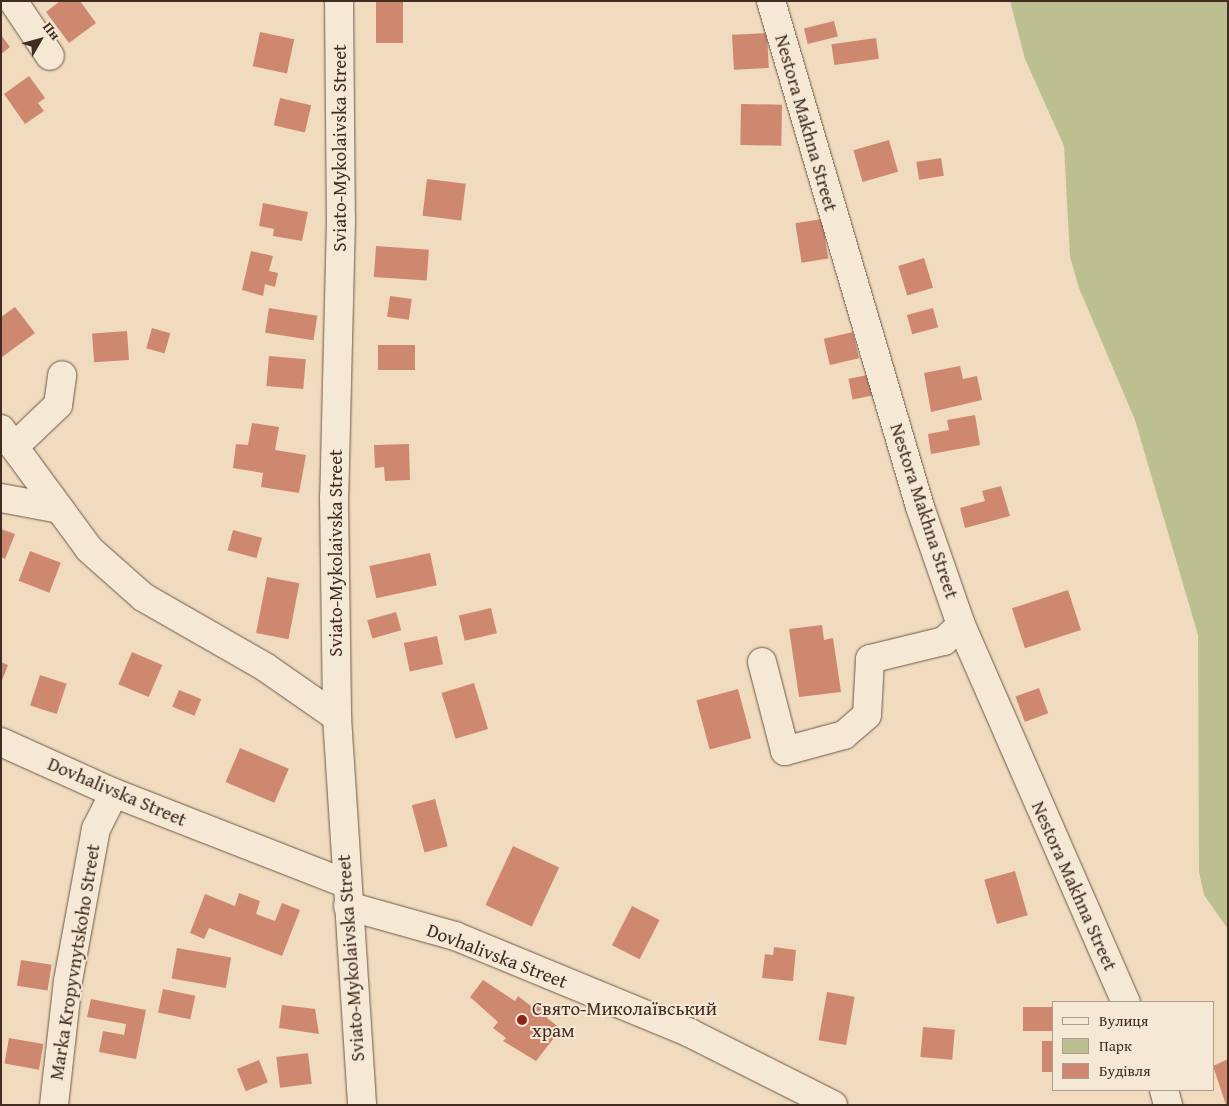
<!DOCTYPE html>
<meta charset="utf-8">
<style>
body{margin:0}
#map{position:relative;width:1229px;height:1106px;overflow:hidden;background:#f0dbbe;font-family:"Gentium Book Plus",serif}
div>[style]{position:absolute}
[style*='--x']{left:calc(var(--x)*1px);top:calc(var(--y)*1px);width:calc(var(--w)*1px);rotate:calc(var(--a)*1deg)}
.green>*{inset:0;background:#bcc090}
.building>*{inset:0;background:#cf8870;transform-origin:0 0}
.roads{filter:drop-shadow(0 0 1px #6d5848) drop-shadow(0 0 1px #6d5848)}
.minor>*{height:28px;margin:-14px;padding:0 14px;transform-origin:14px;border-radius:14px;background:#f5e8d5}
.dots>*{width:14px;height:14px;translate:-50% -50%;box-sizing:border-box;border:2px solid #f5e8d5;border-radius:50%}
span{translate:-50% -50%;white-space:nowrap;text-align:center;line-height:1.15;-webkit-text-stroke:4px #f5e8d5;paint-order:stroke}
.street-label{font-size:19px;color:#412c21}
.poi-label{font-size:19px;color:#412c21}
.left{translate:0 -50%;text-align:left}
.frame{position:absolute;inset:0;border:2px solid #412c21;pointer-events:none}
.legend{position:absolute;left:1052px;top:1001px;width:162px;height:90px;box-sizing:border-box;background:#f5e8d5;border:1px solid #ad9d8d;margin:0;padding:6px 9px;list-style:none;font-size:15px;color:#412c21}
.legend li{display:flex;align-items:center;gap:10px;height:25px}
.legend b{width:25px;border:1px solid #ad9d8d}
.north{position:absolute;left:15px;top:15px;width:50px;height:50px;-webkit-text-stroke:4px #f5e8d5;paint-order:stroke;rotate:52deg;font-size:14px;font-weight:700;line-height:20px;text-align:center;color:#412c21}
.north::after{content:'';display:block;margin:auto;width:18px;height:22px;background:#412c21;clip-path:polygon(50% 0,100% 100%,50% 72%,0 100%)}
</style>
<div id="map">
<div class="green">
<div style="clip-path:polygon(1010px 1px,1228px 1px,1228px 929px,1204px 895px,1199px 872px,1198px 635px,1135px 420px,1079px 288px,1070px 257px,1064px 146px,1025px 59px)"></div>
</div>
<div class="building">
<div style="clip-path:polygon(60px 1px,80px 1px,96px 23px,69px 43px,46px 12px)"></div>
<div style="left:376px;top:1px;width:27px;height:42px"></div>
<div style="left:834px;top:21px;width:16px;height:31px;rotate:76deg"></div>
<div style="left:260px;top:32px;width:35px;height:35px;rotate:12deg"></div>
<div style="left:767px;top:33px;width:35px;height:35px;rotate:87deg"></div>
<div style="clip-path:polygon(1px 35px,10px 47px,1px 54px)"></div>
<div style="left:876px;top:38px;width:21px;height:45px;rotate:82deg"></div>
<div style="clip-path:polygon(29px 76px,45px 98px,38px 103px,44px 111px,25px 124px,4px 94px)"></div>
<div style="left:280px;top:98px;width:32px;height:28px;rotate:13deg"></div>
<div style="left:741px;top:104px;width:41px;height:41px;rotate:1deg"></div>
<div style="left:889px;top:140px;width:33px;height:37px;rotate:74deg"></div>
<div style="left:941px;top:158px;width:18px;height:25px;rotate:81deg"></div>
<div style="left:427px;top:179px;width:39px;height:37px;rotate:7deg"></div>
<div style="clip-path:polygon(263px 203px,308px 212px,302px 241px,273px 236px,274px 229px,259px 226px)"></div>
<div style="left:822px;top:219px;width:40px;height:27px;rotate:81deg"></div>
<div style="left:376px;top:246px;width:53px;height:31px;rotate:4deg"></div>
<div style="clip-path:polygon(251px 251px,273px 256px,269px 271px,278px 273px,275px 287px,265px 284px,263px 296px,242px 290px)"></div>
<div style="left:924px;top:258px;width:31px;height:27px;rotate:73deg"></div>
<div style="left:390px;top:296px;width:22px;height:21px;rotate:8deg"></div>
<div style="clip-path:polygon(15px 307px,35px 333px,2px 357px,1px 317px)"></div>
<div style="left:269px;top:308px;width:49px;height:25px;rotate:9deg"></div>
<div style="left:933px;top:308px;width:20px;height:27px;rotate:75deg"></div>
<div style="left:152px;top:328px;width:19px;height:21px;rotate:16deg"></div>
<div style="left:127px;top:331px;width:29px;height:35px;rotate:86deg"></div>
<div style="left:853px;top:332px;width:27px;height:30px;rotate:77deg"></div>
<div style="left:378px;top:345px;width:37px;height:25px"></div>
<div style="left:269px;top:356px;width:37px;height:30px;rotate:5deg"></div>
<div style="clip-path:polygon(960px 366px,963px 379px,977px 376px,982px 400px,931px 412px,924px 373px)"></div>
<div style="left:873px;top:374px;width:21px;height:25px;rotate:79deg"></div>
<div style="clip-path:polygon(975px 415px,980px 445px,931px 454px,928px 434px,949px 430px,947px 420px)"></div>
<div style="clip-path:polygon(252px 423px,279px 427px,275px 450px,306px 455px,299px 493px,261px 487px,263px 473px,233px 468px,236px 444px,248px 445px)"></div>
<div style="clip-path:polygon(409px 444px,410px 480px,385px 481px,384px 467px,375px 468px,374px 445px)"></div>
<div style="clip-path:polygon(1001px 486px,1010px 516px,965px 528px,960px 508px,985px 501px,982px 491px)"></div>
<div style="clip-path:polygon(1px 529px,15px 534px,5px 559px,1px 557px)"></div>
<div style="left:233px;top:530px;width:30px;height:21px;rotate:15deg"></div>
<div style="left:30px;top:551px;width:33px;height:32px;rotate:21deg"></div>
<div style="left:430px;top:553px;width:33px;height:62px;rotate:78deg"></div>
<div style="left:267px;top:577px;width:33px;height:57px;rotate:11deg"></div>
<div style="left:1068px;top:590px;width:42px;height:59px;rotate:72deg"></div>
<div style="left:491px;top:608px;width:26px;height:33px;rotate:77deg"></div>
<div style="left:396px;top:612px;width:19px;height:30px;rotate:74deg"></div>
<div style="clip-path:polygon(822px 625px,824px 640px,833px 638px,841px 692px,799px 697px,789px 629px)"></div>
<div style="left:437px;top:636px;width:29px;height:34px;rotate:78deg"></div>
<div style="left:132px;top:652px;width:33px;height:35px;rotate:23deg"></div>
<div style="clip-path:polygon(1px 662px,8px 665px,1px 683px)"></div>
<div style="left:40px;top:675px;width:28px;height:32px;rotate:18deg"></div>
<div style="left:474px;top:683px;width:48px;height:34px;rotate:73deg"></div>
<div style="left:1039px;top:688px;width:27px;height:25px;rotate:70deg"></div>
<div style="left:738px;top:689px;width:51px;height:43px;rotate:75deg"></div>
<div style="left:179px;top:690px;width:24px;height:18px;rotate:22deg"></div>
<div style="left:240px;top:748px;width:53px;height:37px;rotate:23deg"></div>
<div style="left:435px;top:799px;width:49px;height:24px;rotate:75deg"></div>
<div style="left:513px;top:846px;width:51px;height:65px;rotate:25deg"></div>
<div style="left:1015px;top:871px;width:46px;height:32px;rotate:74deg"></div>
<div style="clip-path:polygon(239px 893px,260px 901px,256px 914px,275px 921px,282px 903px,300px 910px,282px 956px,209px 928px,204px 939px,190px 933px,205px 894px,235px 906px)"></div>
<div style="left:632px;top:906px;width:31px;height:44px;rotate:27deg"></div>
<div style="clip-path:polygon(774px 947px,796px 950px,793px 981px,762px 978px,765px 954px,773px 955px)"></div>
<div style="left:177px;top:948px;width:55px;height:31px;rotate:10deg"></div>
<div style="left:21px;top:960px;width:31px;height:26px;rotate:9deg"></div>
<div style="clip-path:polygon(483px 980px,515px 1001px,518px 996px,531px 1006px,535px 1001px,551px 1013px,547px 1018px,561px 1029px,536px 1061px,503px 1041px,506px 1038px,493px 1028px,498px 1022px,470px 997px)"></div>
<div style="left:163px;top:989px;width:33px;height:24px;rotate:12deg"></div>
<div style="left:827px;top:992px;width:28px;height:49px;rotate:10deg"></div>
<div style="clip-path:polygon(91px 999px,146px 1010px,136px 1059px,99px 1052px,103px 1031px,124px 1035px,126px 1024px,87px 1017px)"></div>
<div style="clip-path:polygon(282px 1005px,315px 1009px,319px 1034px,279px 1028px)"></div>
<div style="left:1053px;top:1007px;width:24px;height:30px;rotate:90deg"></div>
<div style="left:923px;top:1027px;width:32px;height:30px;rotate:5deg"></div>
<div style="left:9px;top:1038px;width:35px;height:26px;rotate:10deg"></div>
<div style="left:1042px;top:1041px;width:11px;height:31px"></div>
<div style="left:308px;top:1053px;width:31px;height:32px;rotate:83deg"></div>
<div style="clip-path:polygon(1228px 1059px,1228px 1105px,1226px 1105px,1213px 1066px)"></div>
<div style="left:259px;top:1060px;width:24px;height:24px;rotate:68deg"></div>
</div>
<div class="roads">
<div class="minor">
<div style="--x:13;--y:1;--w:66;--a:56.1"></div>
<div style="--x:339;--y:1;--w:218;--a:89.5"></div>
<div style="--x:341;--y:219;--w:278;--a:91.4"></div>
<div style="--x:334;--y:497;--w:220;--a:89.2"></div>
<div style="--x:337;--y:717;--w:389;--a:86.3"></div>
<div style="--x:771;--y:1;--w:527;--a:73.59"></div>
<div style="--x:920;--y:507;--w:125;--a:70.8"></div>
<div style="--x:961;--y:625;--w:412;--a:66.4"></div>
<div style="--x:1;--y:429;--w:149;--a:53.7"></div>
<div style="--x:89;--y:549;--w:72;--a:41.6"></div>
<div style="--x:143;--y:597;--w:141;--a:29.8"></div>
<div style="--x:265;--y:667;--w:88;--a:34.8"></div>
<div style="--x:14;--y:447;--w:61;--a:-43.7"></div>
<div style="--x:58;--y:405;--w:30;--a:-82"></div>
<div style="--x:1;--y:498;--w:60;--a:10.6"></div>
<div style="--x:762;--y:662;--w:92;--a:75.5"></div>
<div style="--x:785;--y:751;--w:61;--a:-15.2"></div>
<div style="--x:844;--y:735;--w:30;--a:-41"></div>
<div style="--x:867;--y:715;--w:56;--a:-86.9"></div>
<div style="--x:870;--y:659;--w:76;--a:-13.7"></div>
<div style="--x:944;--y:641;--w:23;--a:-43"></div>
<div style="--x:1;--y:742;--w:124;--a:24.3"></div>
<div style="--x:114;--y:793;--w:248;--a:21.3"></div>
<div style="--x:348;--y:906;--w:111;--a:15.7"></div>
<div style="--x:455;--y:936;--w:254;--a:22.4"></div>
<div style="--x:690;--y:1033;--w:160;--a:26.7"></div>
<div style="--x:1164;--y:1090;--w:16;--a:75"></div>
<div style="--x:54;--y:1105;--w:125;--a:-83.6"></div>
<div style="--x:68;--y:981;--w:155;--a:-79.6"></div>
<div style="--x:96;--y:829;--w:40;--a:-63.4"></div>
</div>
</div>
<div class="dots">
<div style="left:522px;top:1020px;background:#8f2418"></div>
</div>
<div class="street-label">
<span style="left:806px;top:123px;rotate:74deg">Nestora Makhna Street</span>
<span style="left:340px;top:148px;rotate:-90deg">Sviato-Mykolaivska Street</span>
<span style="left:924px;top:511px;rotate:72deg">Nestora Makhna Street</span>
<span style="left:336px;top:553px;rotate:-90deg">Sviato-Mykolaivska Street</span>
<span style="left:117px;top:792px;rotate:23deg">Dovhalivska Street</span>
<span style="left:1074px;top:886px;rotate:66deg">Nestora Makhna Street</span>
<span style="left:497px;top:956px;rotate:21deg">Dovhalivska Street</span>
<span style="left:351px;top:958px;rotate:-94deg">Sviato-Mykolaivska Street</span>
<span style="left:75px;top:962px;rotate:-81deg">Marka Kropyvnytskoho Street</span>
</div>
<div class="poi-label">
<span class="left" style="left:532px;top:1020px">Свято-Миколаївський<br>храм</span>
</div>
<div class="frame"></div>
<ul class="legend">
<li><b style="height:6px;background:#f5e8d5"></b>Вулиця</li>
<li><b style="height:14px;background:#bcc090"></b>Парк</li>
<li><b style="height:14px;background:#cf8870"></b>Будівля</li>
</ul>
<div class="north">Пн</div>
</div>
